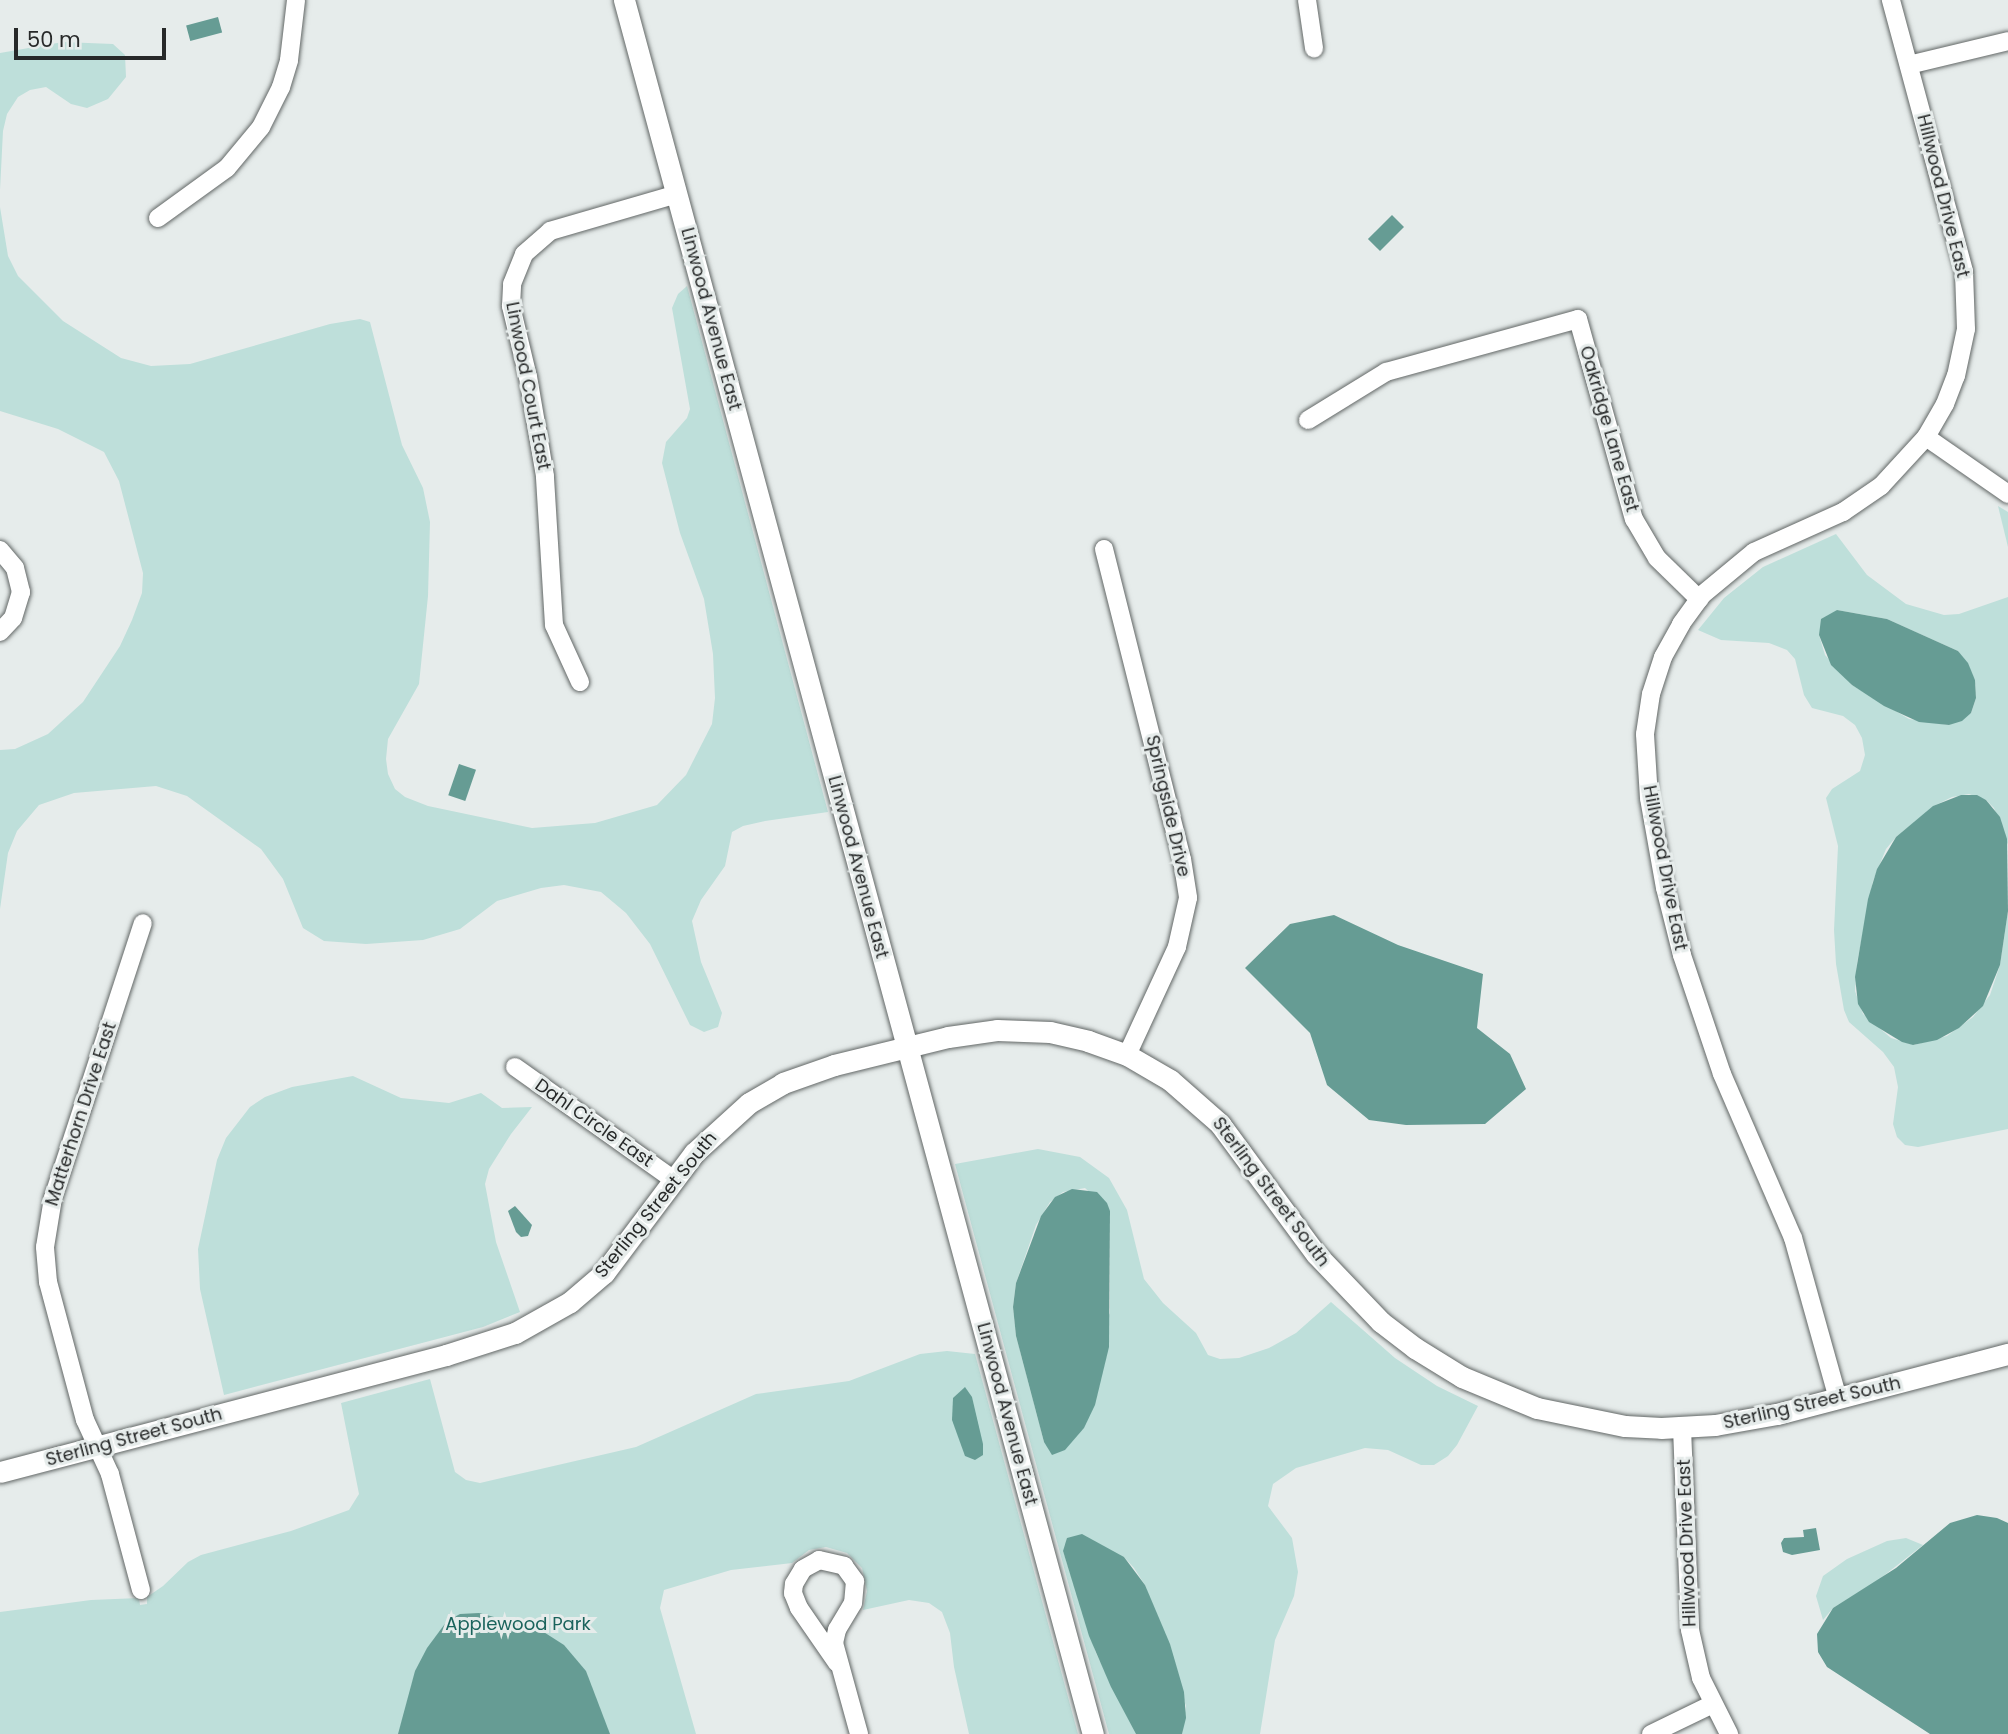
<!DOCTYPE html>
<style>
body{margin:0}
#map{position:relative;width:2008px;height:1734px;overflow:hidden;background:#e6eceb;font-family:Poppins,sans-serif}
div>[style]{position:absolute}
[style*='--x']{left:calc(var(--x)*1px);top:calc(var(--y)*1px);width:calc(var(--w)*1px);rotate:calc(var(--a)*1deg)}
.green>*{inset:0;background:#bedfda}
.water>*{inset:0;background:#669c94;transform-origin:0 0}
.roads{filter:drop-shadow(0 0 2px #626766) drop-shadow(0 0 2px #626766)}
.minor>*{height:18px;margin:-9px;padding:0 9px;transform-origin:9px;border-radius:9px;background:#fff}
.tertiary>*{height:21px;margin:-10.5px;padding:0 10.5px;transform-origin:10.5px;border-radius:10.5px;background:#fff}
span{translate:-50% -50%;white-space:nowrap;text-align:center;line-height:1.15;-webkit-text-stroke:6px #e6eceb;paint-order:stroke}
.street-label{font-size:18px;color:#272929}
.park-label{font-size:18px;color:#1a635c}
.scale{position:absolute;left:14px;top:28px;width:152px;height:32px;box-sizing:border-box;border:4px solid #272929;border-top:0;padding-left:9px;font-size:21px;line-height:24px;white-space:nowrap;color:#272929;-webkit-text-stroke:5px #e6eceb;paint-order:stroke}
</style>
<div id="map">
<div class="green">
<div style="clip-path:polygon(63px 42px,113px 44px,125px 55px,126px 77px,108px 99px,87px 108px,71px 104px,46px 87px,30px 90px,18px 97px,7px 114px,3px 131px,0 190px,0 53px)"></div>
<div style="clip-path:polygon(0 207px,8px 256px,18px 276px,63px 321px,121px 358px,151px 366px,190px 364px,330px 324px,360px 319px,370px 322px,402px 445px,423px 488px,430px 522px,428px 596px,419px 684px,388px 739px,386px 759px,388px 774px,395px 789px,405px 797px,428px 806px,532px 828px,595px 823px,657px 805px,686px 775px,712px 724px,715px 698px,713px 654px,704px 599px,680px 533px,662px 463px,666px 442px,687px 418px,690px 409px,672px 308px,678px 294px,687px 286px,828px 812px,765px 821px,743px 826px,732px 832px,725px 866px,701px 900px,692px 921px,701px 962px,722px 1013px,718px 1027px,704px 1032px,690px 1025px,650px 944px,626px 913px,601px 892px,564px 885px,541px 888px,497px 901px,460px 929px,423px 940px,366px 944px,324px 941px,303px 928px,283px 879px,261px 849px,187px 796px,156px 786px,74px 793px,39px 805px,17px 831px,8px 853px,0 909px,0 750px,15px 749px,48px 734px,83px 702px,120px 646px,132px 620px,142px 593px,143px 573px,119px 481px,104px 452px,58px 429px,0 411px)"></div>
<div style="clip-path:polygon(1998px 506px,2008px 512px,2008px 547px)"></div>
<div style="clip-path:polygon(evenodd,1836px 534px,1867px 575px,1906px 604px,1944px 615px,1959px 614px,2008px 597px,2008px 845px,1994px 808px,1986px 800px,1969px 794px,1952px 797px,1934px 806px,1896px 837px,1886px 849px,1873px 881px,1857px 963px,1855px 991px,1863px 1014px,1891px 1038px,1914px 1045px,1947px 1036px,1973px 1017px,1990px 995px,2000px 965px,2008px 911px,2008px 1129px,1918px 1147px,1905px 1145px,1897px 1137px,1893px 1124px,1898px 1087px,1894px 1067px,1883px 1052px,1849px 1022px,1844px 1010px,1836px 964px,1834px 930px,1838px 846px,1826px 798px,1832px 789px,1860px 771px,1865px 755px,1862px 738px,1855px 725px,1843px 716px,1812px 708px,1804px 695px,1795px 659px,1787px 650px,1769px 643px,1721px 640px,1698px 630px,1724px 598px,1763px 567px,1836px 534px,1837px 610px,1887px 619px,1958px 651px,1975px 680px,1976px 698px,1971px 713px,1949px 725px,1909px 719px,1852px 685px,1825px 655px,1819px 635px,1837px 610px)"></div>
<div style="clip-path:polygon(353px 1076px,401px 1098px,449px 1103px,481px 1093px,502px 1108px,532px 1107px,511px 1134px,489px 1169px,485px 1184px,496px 1242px,520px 1312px,483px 1327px,224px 1395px,200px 1289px,198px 1249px,217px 1160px,226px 1138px,250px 1107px,265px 1097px,292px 1087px)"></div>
<div style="clip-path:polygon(evenodd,1038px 1149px,1080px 1157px,1109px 1178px,1127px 1210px,1144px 1279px,1163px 1303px,1196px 1333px,1208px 1355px,1220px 1359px,1239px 1358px,1269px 1348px,1296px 1333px,1331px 1302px,1395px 1358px,1437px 1386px,1478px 1406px,1457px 1445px,1448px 1456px,1434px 1465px,1421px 1465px,1388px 1450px,1365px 1448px,1296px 1468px,1273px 1484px,1268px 1506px,1292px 1538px,1298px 1572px,1294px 1596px,1275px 1640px,1260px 1734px,1182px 1734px,1186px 1706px,1145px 1585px,1134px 1568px,1124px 1557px,1063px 1551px,1096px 1653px,1136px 1734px,1109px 1734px,955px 1164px,1038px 1149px,1085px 1188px,1110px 1211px,1110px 1313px,1044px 1442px,1016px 1336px,1013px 1307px,1016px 1283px,1036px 1225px,1050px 1202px,1063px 1192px,1085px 1188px)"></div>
<div style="clip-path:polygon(947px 1351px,975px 1354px,1078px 1734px,969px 1734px,954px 1667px,950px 1633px,942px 1612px,929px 1603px,909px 1600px,863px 1610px,867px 1591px,862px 1568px,847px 1553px,826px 1547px,809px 1550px,792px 1563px,731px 1570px,664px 1590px,660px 1608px,696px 1734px,0 1734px,0 1612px,91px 1600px,139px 1598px,140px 1605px,147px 1604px,147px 1597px,163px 1586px,188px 1562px,201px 1555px,291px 1531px,349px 1510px,359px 1494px,341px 1403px,430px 1379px,455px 1472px,466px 1480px,480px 1483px,636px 1447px,756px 1394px,849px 1381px,920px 1354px)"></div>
<div style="clip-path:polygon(1906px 1538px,1923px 1545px,1877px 1581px,1833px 1608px,1823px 1620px,1816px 1596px,1823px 1576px,1847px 1559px,1887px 1541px)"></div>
</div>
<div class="water">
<div style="left:218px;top:17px;width:16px;height:33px;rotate:75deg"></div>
<div style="left:1392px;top:215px;width:17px;height:34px;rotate:45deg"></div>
<div style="clip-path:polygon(1837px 610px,1887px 619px,1958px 651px,1968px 663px,1975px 680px,1976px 698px,1971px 713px,1962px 721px,1949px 725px,1919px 722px,1884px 706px,1852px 685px,1831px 665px,1819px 635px,1821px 619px)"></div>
<div style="left:459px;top:764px;width:18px;height:33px;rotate:19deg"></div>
<div style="clip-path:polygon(1961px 795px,1977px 795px,1986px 800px,2000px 817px,2007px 839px,2008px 911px,2000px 965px,1983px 1006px,1959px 1028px,1937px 1040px,1913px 1045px,1902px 1042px,1869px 1022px,1858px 1004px,1855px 977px,1868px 899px,1877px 869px,1896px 837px,1933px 806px)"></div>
<div style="clip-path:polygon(1334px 915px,1398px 945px,1483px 974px,1477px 1028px,1510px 1054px,1526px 1089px,1485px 1124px,1406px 1125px,1369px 1120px,1327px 1085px,1310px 1033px,1245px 968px,1290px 924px)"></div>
<div style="clip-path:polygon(1072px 1189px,1097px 1192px,1107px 1203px,1110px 1211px,1109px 1347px,1095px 1405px,1084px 1428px,1065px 1450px,1052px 1455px,1044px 1442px,1016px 1336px,1013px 1307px,1016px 1283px,1041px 1216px,1055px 1197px)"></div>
<div style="clip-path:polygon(515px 1206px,532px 1225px,528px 1236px,521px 1237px,516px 1232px,508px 1211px)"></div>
<div style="clip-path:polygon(965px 1387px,972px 1397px,983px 1444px,983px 1455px,975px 1460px,965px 1456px,952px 1420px,953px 1398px)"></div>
<div style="clip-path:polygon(1977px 1515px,1997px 1518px,2008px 1523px,2008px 1734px,1930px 1734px,1827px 1667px,1818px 1652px,1817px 1634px,1833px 1608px,1896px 1568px,1950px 1523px)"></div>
<div style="clip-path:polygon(1816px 1528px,1820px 1550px,1792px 1555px,1783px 1552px,1781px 1543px,1784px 1538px,1804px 1537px,1803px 1530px)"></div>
<div style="clip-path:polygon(1082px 1534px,1124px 1557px,1145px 1585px,1170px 1644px,1184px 1692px,1186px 1718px,1182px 1734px,1136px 1734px,1111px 1687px,1089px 1636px,1063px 1551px,1067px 1538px)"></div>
<div style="clip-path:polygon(479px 1613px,539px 1629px,564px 1645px,586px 1671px,610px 1734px,398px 1734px,415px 1671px,427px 1648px,447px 1621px,460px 1614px)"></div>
</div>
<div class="roads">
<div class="minor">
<div style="--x:1307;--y:0;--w:49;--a:81.7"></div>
<div style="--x:1909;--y:65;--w:102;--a:-13.6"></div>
<div style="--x:158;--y:218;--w:85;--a:-35.9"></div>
<div style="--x:227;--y:168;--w:53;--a:-50.3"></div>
<div style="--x:261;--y:127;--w:45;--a:-63.4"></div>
<div style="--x:281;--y:87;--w:28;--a:-73"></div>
<div style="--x:289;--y:60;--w:60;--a:-83.3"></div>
<div style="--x:1308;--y:420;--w:92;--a:-31.6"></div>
<div style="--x:1386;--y:372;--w:199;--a:-15.4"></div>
<div style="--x:1578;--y:319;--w:208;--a:74.4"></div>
<div style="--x:1634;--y:519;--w:45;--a:59.5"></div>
<div style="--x:1657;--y:558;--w:59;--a:44.3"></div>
<div style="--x:1926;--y:437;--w:100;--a:34.8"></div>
<div style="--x:1104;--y:549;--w:320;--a:75.9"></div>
<div style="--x:1182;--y:859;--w:39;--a:81"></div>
<div style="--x:1188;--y:898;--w:50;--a:102.7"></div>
<div style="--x:1177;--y:947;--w:119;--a:114.8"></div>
<div style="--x:0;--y:550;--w:23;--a:50"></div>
<div style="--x:15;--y:568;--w:25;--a:76"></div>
<div style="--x:21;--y:592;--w:27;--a:107"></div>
<div style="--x:13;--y:618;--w:19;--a:133"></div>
<div style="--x:580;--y:682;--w:63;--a:-114.5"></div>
<div style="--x:554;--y:625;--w:149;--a:-93.5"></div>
<div style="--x:545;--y:476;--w:100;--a:-99.7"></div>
<div style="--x:528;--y:377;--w:73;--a:-103.5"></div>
<div style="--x:511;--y:306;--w:22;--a:-87"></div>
<div style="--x:512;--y:284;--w:32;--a:-68"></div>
<div style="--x:524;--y:254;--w:35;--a:-41"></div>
<div style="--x:550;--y:231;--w:132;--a:-16.2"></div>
<div style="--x:515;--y:1067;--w:195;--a:35.4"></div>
<div style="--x:1838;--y:1399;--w:167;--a:-105.6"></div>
<div style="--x:1793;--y:1238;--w:179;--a:-113.4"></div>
<div style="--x:1722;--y:1074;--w:126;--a:-108.6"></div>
<div style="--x:1682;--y:955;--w:69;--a:-104.2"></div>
<div style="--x:1665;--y:888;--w:91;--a:-100.1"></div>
<div style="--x:1649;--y:798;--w:64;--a:-93.6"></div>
<div style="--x:1645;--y:734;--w:40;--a:-81.5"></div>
<div style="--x:1651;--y:694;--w:39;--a:-72"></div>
<div style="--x:1663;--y:657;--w:38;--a:-61"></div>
<div style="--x:1681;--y:624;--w:36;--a:-54"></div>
<div style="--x:1702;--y:595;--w:67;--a:-39.6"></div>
<div style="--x:1754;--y:552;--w:98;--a:-24.2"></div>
<div style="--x:1843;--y:512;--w:46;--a:-34.4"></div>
<div style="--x:1881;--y:486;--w:67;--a:-47.4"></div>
<div style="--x:1926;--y:437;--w:38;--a:-60"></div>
<div style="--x:1945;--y:404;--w:30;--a:-69"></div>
<div style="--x:1956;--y:376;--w:48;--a:-78"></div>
<div style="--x:1966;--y:329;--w:58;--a:-92"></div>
<div style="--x:1964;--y:271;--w:281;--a:-105.1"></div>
<div style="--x:1682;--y:1428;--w:202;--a:87.7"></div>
<div style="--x:1690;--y:1630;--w:49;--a:77.1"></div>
<div style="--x:1701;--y:1678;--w:63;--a:63.4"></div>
<div style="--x:141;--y:1590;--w:120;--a:-105"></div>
<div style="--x:110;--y:1474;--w:60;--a:-114.8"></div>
<div style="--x:85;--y:1420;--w:143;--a:-105"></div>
<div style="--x:48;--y:1282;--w:35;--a:-95"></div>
<div style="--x:45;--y:1247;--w:50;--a:-80.7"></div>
<div style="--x:53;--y:1198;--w:289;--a:-71.9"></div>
<div style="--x:837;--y:1663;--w:67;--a:-124.6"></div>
<div style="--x:799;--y:1608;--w:16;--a:-112"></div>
<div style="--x:793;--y:1593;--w:9;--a:-84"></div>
<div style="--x:794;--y:1584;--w:17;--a:-59"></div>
<div style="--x:803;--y:1569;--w:18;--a:-29"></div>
<div style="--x:819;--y:1560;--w:26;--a:13"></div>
<div style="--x:844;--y:1566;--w:19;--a:54"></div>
<div style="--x:855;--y:1581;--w:22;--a:95"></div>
<div style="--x:853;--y:1603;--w:31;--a:121"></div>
<div style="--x:837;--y:1630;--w:13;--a:103"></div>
<div style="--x:834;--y:1643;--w:94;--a:74.6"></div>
<div style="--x:1651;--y:1734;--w:69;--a:-25.8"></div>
</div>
<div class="tertiary">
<div style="--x:624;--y:0;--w:1796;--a:74.87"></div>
<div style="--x:0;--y:1472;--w:461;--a:-14.7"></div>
<div style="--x:446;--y:1355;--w:72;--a:-17.7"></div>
<div style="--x:515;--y:1333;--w:63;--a:-29.4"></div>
<div style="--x:570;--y:1302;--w:45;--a:-40.5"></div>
<div style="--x:604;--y:1273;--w:150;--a:-53.1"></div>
<div style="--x:694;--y:1153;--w:74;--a:-42.3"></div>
<div style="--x:749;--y:1103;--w:39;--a:-30"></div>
<div style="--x:783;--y:1083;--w:54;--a:-19.4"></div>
<div style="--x:834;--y:1065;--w:117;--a:-13.8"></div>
<div style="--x:948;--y:1037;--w:49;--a:-8.1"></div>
<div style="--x:997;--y:1030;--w:53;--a:2.2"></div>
<div style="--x:1050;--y:1032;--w:39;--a:13"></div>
<div style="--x:1088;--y:1041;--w:41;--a:19.7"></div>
<div style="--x:1127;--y:1055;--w:50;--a:30.2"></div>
<div style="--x:1170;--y:1080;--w:67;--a:41.3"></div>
<div style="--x:1220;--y:1124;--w:162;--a:53.6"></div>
<div style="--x:1316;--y:1254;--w:94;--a:46.3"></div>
<div style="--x:1381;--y:1322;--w:43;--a:37.4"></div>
<div style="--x:1415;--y:1348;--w:55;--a:31.7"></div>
<div style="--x:1462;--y:1377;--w:81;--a:22.5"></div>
<div style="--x:1537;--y:1408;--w:90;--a:11.6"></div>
<div style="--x:1625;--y:1426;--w:36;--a:3"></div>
<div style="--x:1661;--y:1428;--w:54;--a:-3.2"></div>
<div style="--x:1715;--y:1425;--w:63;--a:-10.1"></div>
<div style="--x:1777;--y:1414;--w:239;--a:-14.6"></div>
</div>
</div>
<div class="street-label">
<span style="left:1943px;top:196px;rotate:76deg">Hillwood Drive East</span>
<span style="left:711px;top:319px;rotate:75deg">Linwood Avenue East</span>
<span style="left:528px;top:386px;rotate:79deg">Linwood Court East</span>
<span style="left:1609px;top:429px;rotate:74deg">Oakridge Lane East</span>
<span style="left:1168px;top:806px;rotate:77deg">Springside Drive</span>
<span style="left:858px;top:867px;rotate:75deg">Linwood Avenue East</span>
<span style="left:1665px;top:868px;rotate:79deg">Hillwood Drive East</span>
<span style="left:81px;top:1114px;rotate:-72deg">Matterhorn Drive East</span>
<span style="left:594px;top:1123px;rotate:35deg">Dahl Circle East</span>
<span style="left:1271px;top:1192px;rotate:53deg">Sterling Street South</span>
<span style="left:656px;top:1205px;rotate:-51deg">Sterling Street South</span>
<span style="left:1812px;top:1403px;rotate:-13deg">Sterling Street South</span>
<span style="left:1007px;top:1414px;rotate:75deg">Linwood Avenue East</span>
<span style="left:134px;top:1437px;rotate:-15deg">Sterling Street South</span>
<span style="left:1687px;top:1543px;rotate:-92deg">Hillwood Drive East</span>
</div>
<div class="park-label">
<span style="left:518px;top:1624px">Applewood Park</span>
</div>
<div class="scale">50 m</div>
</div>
